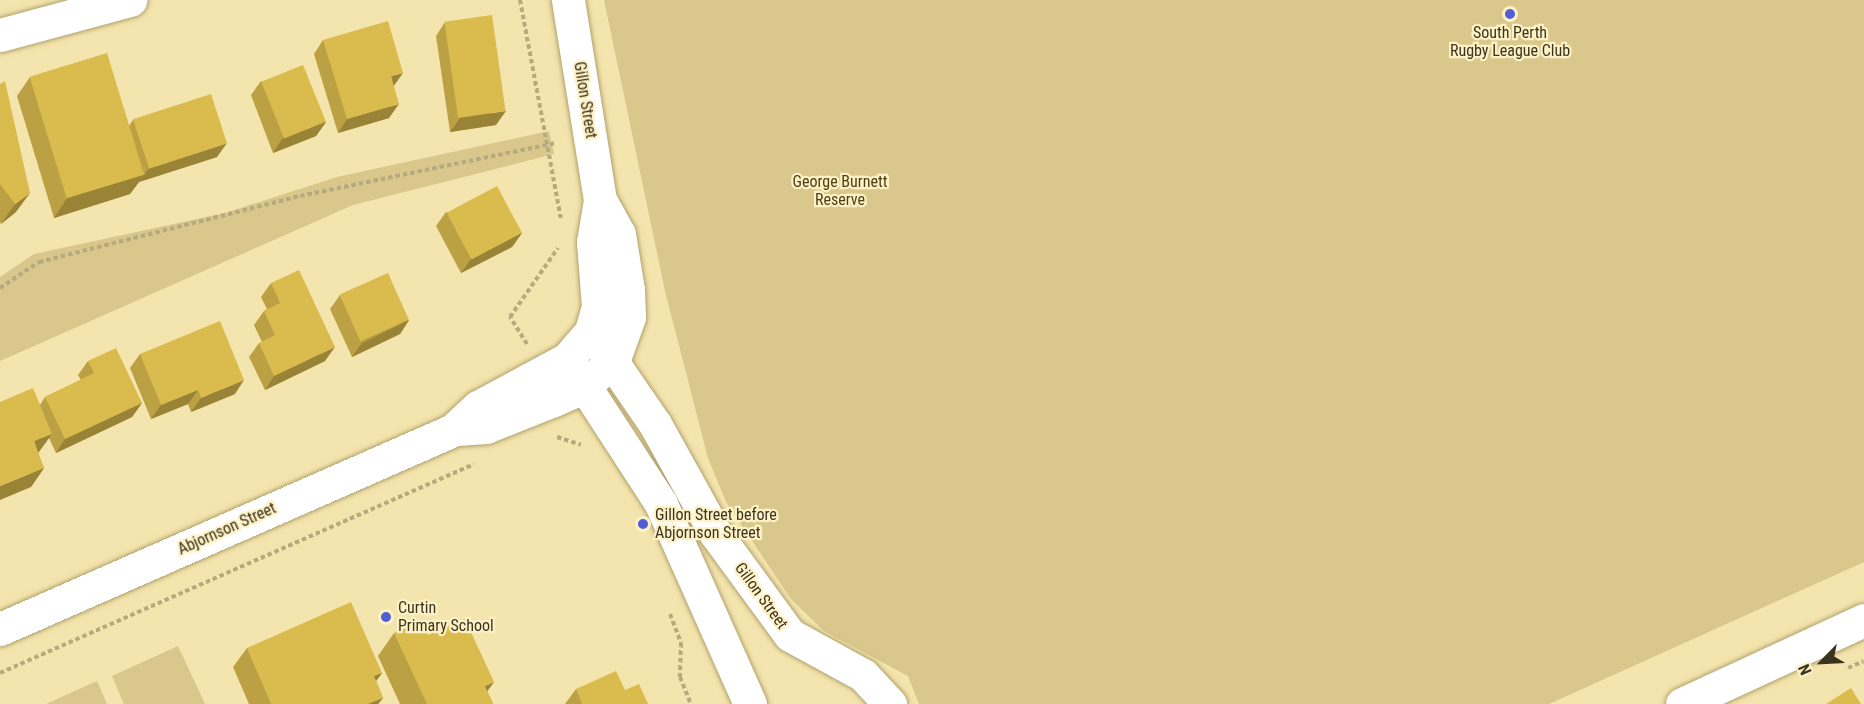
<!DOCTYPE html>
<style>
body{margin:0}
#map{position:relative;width:1864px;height:704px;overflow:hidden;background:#f4e4ad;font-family:"Roboto Condensed",sans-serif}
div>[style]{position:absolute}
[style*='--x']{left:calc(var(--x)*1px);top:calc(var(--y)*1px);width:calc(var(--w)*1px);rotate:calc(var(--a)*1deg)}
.green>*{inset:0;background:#d9c78b}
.path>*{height:4px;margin-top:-2px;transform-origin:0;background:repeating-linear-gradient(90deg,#b6aa7e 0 4.5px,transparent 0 7.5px)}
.roads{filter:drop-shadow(0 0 2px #b1a26d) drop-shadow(0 0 2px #b1a26d)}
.minor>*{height:33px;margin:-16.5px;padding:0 16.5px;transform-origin:16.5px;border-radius:16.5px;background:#fff}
.wall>*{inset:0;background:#bba143}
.shaded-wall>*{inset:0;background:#998337}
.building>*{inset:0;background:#dabb4e;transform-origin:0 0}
.dots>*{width:16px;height:16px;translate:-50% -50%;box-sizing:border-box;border:3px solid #fef1c6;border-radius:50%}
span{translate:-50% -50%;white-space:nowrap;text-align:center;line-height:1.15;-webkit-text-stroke:4.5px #fef1c6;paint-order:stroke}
.poi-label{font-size:16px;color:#3a341e}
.left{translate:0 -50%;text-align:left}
.street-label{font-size:16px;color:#3a341e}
.park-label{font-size:16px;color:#4d4013}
.north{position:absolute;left:1792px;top:632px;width:60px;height:60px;-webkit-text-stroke:4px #fef1c6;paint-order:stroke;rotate:246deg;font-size:16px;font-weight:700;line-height:24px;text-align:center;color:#3a341e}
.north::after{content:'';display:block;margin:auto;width:21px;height:27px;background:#3a341e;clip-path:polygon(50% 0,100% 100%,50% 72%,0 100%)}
</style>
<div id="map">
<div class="green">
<div style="clip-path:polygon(604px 0,1864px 0,1864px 562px,1549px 704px,919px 704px,908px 676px,824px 631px,791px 599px,726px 502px,708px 458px,665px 291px)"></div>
<div style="clip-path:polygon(549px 131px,554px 154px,353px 205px,0 361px,0 277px,34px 254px,225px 213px,337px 177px)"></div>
<div style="clip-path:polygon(178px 646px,205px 704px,124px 704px,112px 676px)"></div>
<div style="clip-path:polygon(97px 681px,107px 704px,46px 704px)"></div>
</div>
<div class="path">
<div style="--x:520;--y:0;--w:223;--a:79.4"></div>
<div style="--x:0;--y:288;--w:47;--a:-33.7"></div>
<div style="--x:39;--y:262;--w:269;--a:-14.2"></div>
<div style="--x:300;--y:196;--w:262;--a:-11.7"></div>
<div style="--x:527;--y:344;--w:32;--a:-122"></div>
<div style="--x:510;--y:317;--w:84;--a:-55.2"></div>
<div style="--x:557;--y:437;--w:25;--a:18"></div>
<div style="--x:670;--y:614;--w:31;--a:69"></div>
<div style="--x:681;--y:643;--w:34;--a:92"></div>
<div style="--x:680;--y:677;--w:29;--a:68"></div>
<div style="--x:1848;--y:668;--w:17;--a:-24"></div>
<div style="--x:0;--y:673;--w:518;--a:-23.79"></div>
</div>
<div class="roads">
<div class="minor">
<div style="--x:0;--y:35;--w:135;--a:-15.1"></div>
<div style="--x:591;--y:331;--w:113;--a:55.5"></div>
<div style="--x:655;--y:424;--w:126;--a:61"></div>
<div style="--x:716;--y:534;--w:125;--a:53.8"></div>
<div style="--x:790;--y:635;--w:83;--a:28.7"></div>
<div style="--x:863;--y:675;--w:40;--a:47"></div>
<div style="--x:567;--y:359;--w:173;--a:57"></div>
<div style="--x:661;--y:504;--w:219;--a:66"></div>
<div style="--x:458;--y:429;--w:28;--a:-4"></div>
<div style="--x:486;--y:427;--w:73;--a:-21.7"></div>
<div style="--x:554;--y:400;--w:34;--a:-24"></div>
<div style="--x:585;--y:386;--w:40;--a:-43"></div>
<div style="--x:614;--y:359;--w:45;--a:-70.3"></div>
<div style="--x:629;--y:317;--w:27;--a:-92"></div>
<div style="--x:628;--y:290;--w:57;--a:-99.1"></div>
<div style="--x:619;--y:234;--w:39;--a:-119"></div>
<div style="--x:0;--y:629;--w:495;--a:-23.7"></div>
<div style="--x:453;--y:430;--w:34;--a:-43"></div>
<div style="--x:478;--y:407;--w:101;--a:-28.3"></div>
<div style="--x:567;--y:359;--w:37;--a:-49"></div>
<div style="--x:591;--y:331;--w:25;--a:-74"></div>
<div style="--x:598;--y:307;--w:65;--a:-94.4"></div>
<div style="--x:593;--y:242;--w:43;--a:-80.5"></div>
<div style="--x:600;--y:200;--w:203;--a:-99.1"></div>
<div style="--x:1682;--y:704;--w:200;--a:-24.8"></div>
</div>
</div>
<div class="wall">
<div style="clip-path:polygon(445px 22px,496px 125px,450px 132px,436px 36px)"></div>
<div style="clip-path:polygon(323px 40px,394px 86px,389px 118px,338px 133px,314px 54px)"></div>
<div style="clip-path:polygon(30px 77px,129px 126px,133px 120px,217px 157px,139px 182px,130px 194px,54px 218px,17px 96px)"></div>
<div style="clip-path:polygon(261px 81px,326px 122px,316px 136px,273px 153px,251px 95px)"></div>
<div style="clip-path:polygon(0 84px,16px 212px,1px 224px,0 222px)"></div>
<div style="clip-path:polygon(446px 212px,522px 233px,512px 247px,461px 273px,436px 226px)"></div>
<div style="clip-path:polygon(271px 283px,325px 361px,265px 390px,249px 357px,259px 343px,262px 342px,254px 325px,264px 311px,267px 309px,261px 297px)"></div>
<div style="clip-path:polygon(340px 295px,409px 320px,400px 334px,352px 357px,330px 309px)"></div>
<div style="clip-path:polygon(140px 354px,235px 394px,191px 412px,188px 404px,151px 419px,130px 368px)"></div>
<div style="clip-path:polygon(88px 361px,142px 403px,132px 417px,56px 453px,49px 438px,38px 453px,44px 468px,31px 487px,40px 405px,45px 397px,81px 380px,78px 375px)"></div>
<div style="clip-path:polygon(394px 633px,428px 635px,487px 691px,493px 704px,400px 704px,378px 656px)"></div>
<div style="clip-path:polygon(247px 648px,382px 673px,376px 681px,383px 698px,378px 704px,249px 704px,233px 667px)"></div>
<div style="clip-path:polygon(576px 689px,625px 690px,648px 704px,565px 704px)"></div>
</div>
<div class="shaded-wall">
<div style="clip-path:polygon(403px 73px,393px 87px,391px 76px)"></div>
<div style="clip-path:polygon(399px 104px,389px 118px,338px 133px,347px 119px)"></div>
<div style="clip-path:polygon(506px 111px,496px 125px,450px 132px,460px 118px)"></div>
<div style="clip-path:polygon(326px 122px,316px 136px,273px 153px,282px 139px)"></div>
<div style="clip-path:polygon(227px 143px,217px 157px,139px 182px,149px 168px)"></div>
<div style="clip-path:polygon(144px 175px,130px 194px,54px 218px,67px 198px)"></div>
<div style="clip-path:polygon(30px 193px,16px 212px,1px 224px,15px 204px)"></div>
<div style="clip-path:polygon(522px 233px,512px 247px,461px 273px,471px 259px)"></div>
<div style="clip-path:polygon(409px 320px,400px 334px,352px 357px,362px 343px)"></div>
<div style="clip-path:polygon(335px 347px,325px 361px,265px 390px,274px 376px)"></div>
<div style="clip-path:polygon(244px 380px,235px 394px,191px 412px,201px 398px)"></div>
<div style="clip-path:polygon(198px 390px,188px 404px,151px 419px,161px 405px)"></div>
<div style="clip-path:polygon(142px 403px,132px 417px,56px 453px,65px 439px)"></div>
<div style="clip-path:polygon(52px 434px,38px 453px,34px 441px)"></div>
<div style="clip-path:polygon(44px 468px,31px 487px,0 500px,0 486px)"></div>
<div style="clip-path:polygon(382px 673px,368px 692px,374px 676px)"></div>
<div style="clip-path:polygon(494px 682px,478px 704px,485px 686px)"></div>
<div style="clip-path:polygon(383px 698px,378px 704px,368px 704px)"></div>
</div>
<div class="building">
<div style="left:492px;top:15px;width:97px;height:48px;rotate:82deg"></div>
<div style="clip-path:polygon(388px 21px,403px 73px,391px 76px,399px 104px,347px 119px,323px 40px)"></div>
<div style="left:107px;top:53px;width:127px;height:81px;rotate:73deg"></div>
<div style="left:303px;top:65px;width:61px;height:45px;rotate:68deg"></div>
<div style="clip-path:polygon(5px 81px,30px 193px,15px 204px,0 184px,0 84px)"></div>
<div style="left:211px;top:94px;width:52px;height:82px;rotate:72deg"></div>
<div style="left:497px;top:186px;width:53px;height:57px;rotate:62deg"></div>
<div style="clip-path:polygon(299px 270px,335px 347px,274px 376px,259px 343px,275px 335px,264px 311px,280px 303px,271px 283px)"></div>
<div style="left:388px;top:273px;width:51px;height:53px;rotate:66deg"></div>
<div style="clip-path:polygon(220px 321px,244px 380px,201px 398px,198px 390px,161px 405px,140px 354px)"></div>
<div style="clip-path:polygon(116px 348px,142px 403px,65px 439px,45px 397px,94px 373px,88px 361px)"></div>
<div style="clip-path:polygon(33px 388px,52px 434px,34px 441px,44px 468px,0 486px,0 402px)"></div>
<div style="clip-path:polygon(351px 602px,382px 673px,374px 676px,383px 698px,368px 704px,271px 704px,247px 648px)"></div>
<div style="clip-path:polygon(465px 619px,494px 682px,485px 686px,493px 704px,427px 704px,394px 633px,421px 621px,428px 635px)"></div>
<div style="clip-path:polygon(616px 671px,625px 690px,639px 684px,648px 704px,582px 704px,576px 689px)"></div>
<div style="clip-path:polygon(1851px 688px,1861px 704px,1826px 704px)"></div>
</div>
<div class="dots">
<div style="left:1510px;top:14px;background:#505fd4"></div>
<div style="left:643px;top:524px;background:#505fd4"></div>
<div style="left:386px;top:617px;background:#505fd4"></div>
</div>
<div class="poi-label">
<span style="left:1510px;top:42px">South Perth<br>Rugby League Club</span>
<span class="left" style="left:655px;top:524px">Gillon Street before<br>Abjornson Street</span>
<span class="left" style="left:398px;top:617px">Curtin<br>Primary School</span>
</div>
<div class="street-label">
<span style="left:585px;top:100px;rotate:81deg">Gillon Street</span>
<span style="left:227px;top:529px;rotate:-24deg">Abjornson Street</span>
<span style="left:761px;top:596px;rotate:54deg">Gillon Street</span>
</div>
<div class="park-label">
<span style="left:840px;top:191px">George Burnett<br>Reserve</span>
</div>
<div class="north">N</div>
</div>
